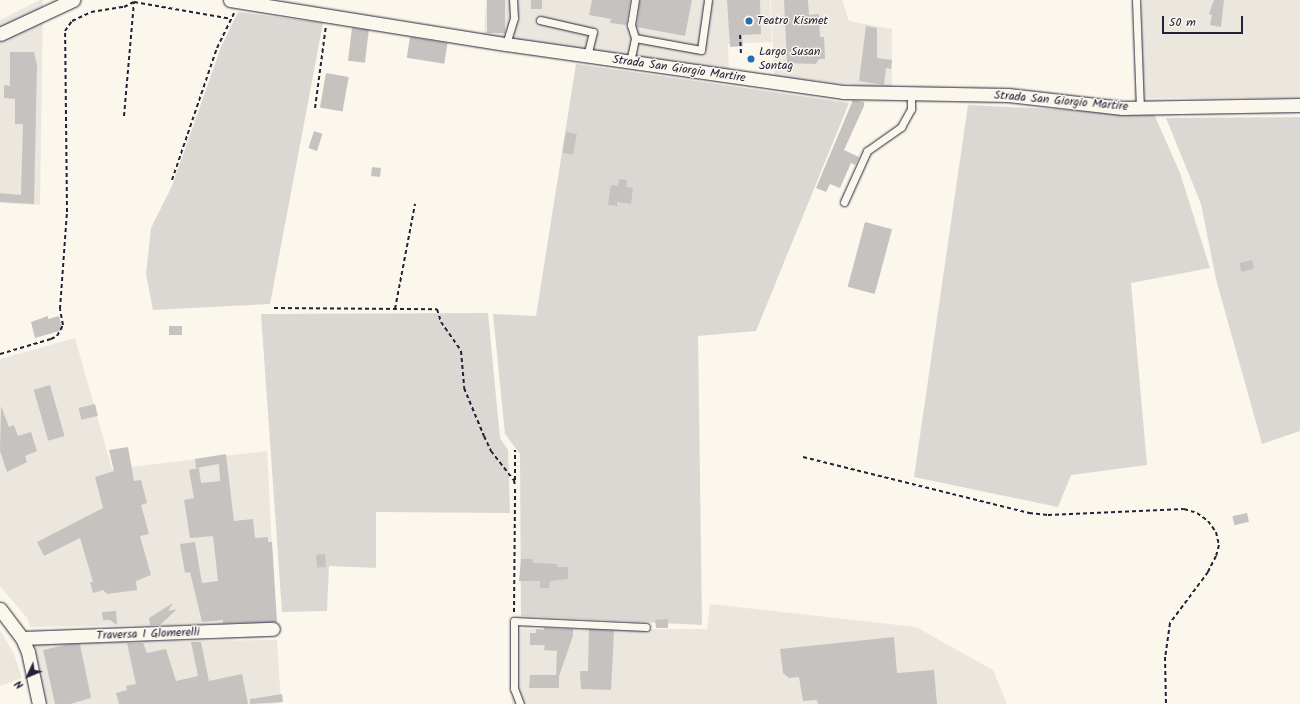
<!DOCTYPE html>
<style>
body{margin:0}
#map{position:relative;width:1300px;height:704px;overflow:hidden;background:#fbf7ec;font-family:Kalam,sans-serif}
div>[style]{position:absolute}
[style*='--x']{left:calc(var(--x)*1px);top:calc(var(--y)*1px);width:calc(var(--w)*1px);rotate:calc(var(--a)*1deg)}
.built>*{inset:0;background:#ebe7df;transform-origin:0 0}
.green>*{inset:0;background:#dbd8d3}
.building>*{inset:0;background:#c6c2c0;transform-origin:0 0}
.path>*{height:2px;margin-top:-1px;transform-origin:0;background:repeating-linear-gradient(90deg,#22223b 0 4px,transparent 0 7px)}
.roads{filter:drop-shadow(0 0 1px #22223b) drop-shadow(0 0 1px #22223b)}
.lane>*{height:7px;margin:-3.5px;padding:0 3.5px;transform-origin:3.5px;border-radius:3.5px;background:#fbf7ec}
.street>*{height:13px;margin:-6.5px;padding:0 6.5px;transform-origin:6.5px;border-radius:6.5px;background:#fbf7ec}
.dots>*{width:11px;height:11px;translate:-50% -50%;box-sizing:border-box;border:2px solid #fbf7ec;border-radius:50%}
span{translate:-50% -50%;white-space:nowrap;text-align:center;line-height:1.15;-webkit-text-stroke:3px #fbf7ec;paint-order:stroke}
.poi-label{font-size:12px;color:#22223b}
.left{translate:0 -50%;text-align:left}
.street-label{font-size:12px;color:#22223b}
.north{position:absolute;left:8px;top:656px;width:40px;height:40px;-webkit-text-stroke:3px #fbf7ec;paint-order:stroke;rotate:226deg;font-size:11px;font-weight:700;line-height:16px;text-align:center;color:#22223b}
.north::after{content:'';display:block;margin:auto;width:14px;height:18px;background:#22223b;clip-path:polygon(50% 0,100% 100%,50% 72%,0 100%)}
.scale{position:absolute;left:1162px;top:16px;width:81px;height:18px;box-sizing:border-box;border:2px solid #22223b;border-top:0;padding-left:5px;font-size:12px;line-height:14px;white-space:nowrap;color:#22223b;-webkit-text-stroke:3px #fbf7ec;paint-order:stroke}
</style>
<div id="map">
<div class="built">
<div style="clip-path:polygon(40px 0,43px 0,40px 205px,0 203px,0 20px)"></div>
<div style="clip-path:polygon(486px 0,770px 0,772px 42px,728px 44px,729px 70px,484px 34px)"></div>
<div style="clip-path:polygon(771px 0,842px 0,849px 21px,892px 29px,892px 89px,774px 76px)"></div>
<div style="left:1142px;top:0;width:158px;height:98px"></div>
<div style="clip-path:polygon(75px 338px,112px 469px,267px 451px,276px 623px,30px 627px,28px 619px,0 586px,0 359px)"></div>
<div style="clip-path:polygon(710px 604px,916px 627px,993px 670px,1007px 704px,512px 704px,516px 629px,707px 629px)"></div>
<div style="clip-path:polygon(0 630px,14px 654px,22px 678px,0 686px)"></div>
<div style="clip-path:polygon(277px 640px,281px 702px,271px 704px,47px 704px,34px 643px)"></div>
</div>
<div class="green">
<div style="clip-path:polygon(238px 12px,323px 23px,270px 304px,153px 310px,146px 274px,151px 228px,172px 186px,221px 47px)"></div>
<div style="clip-path:polygon(576px 64px,849px 103px,756px 331px,698px 336px,702px 625px,521px 616px,520px 454px,505px 434px,493px 314px,536px 316px)"></div>
<div style="clip-path:polygon(968px 105px,1154px 114px,1180px 173px,1210px 268px,1131px 283px,1147px 465px,1071px 475px,1058px 507px,914px 477px)"></div>
<div style="clip-path:polygon(1300px 117px,1300px 431px,1262px 444px,1216px 279px,1201px 204px,1166px 118px)"></div>
<div style="clip-path:polygon(488px 313px,500px 438px,508px 450px,510px 513px,376px 512px,376px 568px,329px 566px,327px 611px,282px 612px,261px 314px)"></div>
</div>
<div class="building">
<div style="left:487px;top:0;width:18px;height:33px"></div>
<div style="left:531px;top:0;width:11px;height:9px"></div>
<div style="clip-path:polygon(592px 0,630px 0,626px 25px,610px 23px,611px 19px,589px 15px)"></div>
<div style="clip-path:polygon(640px 0,692px 0,685px 36px,637px 27px)"></div>
<div style="clip-path:polygon(727px 0,760px 0,761px 34px,742px 35px,743px 46px,730px 47px)"></div>
<div style="clip-path:polygon(784px 0,808px 0,809px 15px,819px 14px,820px 37px,824px 37px,825px 59px,819px 59px,816px 64px,787px 63px)"></div>
<div style="clip-path:polygon(1214px 0,1224px 0,1221px 27px,1210px 25px,1212px 15px,1209px 14px)"></div>
<div style="clip-path:polygon(866px 26px,877px 28px,877px 58px,892px 60px,891px 69px,886px 68px,884px 85px,859px 81px)"></div>
<div style="left:352px;top:28px;width:17px;height:33px;rotate:7deg"></div>
<div style="left:410px;top:37px;width:38px;height:21px;rotate:9deg"></div>
<div style="clip-path:polygon(10px 52px,34px 52px,37px 65px,34px 204px,0 202px,0 193px,21px 195px,23px 124px,15px 124px,15px 99px,4px 98px,4px 85px,10px 86px)"></div>
<div style="left:326px;top:73px;width:23px;height:35px;rotate:10deg"></div>
<div style="clip-path:polygon(853px 100px,864px 102px,864px 106px,844px 150px,859px 157px,855px 165px,851px 163px,840px 188px,830px 184px,826px 192px,816px 188px)"></div>
<div style="left:314px;top:131px;width:9px;height:18px;rotate:18deg"></div>
<div style="left:566px;top:132px;width:11px;height:21px;rotate:10deg"></div>
<div style="left:372px;top:167px;width:9px;height:9px;rotate:6deg"></div>
<div style="clip-path:polygon(619px 179px,627px 180px,626px 187px,633px 188px,631px 204px,617px 202px,617px 206px,608px 205px,611px 185px,618px 186px)"></div>
<div style="left:865px;top:222px;width:28px;height:67px;rotate:15deg"></div>
<div style="left:1252px;top:260px;width:9px;height:13px;rotate:77deg"></div>
<div style="clip-path:polygon(48px 316px,48px 319px,59px 316px,63px 330px,35px 338px,31px 322px)"></div>
<div style="left:182px;top:326px;width:9px;height:13px;rotate:90deg"></div>
<div style="left:50px;top:385px;width:53px;height:17px;rotate:74deg"></div>
<div style="left:95px;top:404px;width:12px;height:17px;rotate:76deg"></div>
<div style="clip-path:polygon(1px 406px,9px 427px,14px 425px,18px 436px,31px 432px,37px 451px,25px 456px,27px 462px,7px 472px,0 451px)"></div>
<div style="clip-path:polygon(128px 447px,134px 481px,141px 480px,147px 503px,141px 505px,149px 534px,140px 536px,151px 575px,136px 581px,137px 590px,107px 594px,103px 590px,93px 593px,90px 582px,93px 582px,80px 538px,44px 556px,37px 542px,103px 508px,95px 477px,114px 471px,109px 450px)"></div>
<div style="clip-path:polygon(226px 454px,234px 521px,253px 519px,255px 538px,268px 537px,268px 542px,272px 542px,277px 622px,223px 623px,223px 620px,202px 622px,190px 572px,185px 573px,180px 544px,195px 542px,202px 583px,218px 581px,213px 536px,190px 538px,184px 500px,194px 498px,189px 470px,199px 468px,201px 483px,220px 481px,219px 464px,196px 468px,195px 459px)"></div>
<div style="left:1247px;top:513px;width:9px;height:15px;rotate:77deg"></div>
<div style="left:325px;top:554px;width:13px;height:9px;rotate:86deg"></div>
<div style="clip-path:polygon(521px 559px,533px 559px,533px 563px,557px 564px,557px 567px,568px 567px,568px 579px,550px 581px,549px 588px,540px 588px,540px 581px,519px 581px)"></div>
<div style="clip-path:polygon(173px 603px,168px 611px,177px 609px,160px 625px,150px 625px,149px 618px)"></div>
<div style="clip-path:polygon(116px 611px,117px 625px,110px 620px,103px 620px,102px 612px)"></div>
<div style="clip-path:polygon(668px 619px,668px 628px,656px 628px,655px 620px)"></div>
<div style="clip-path:polygon(544px 628px,573px 629px,573px 636px,559px 676px,559px 688px,529px 688px,530px 675px,556px 675px,557px 651px,544px 650px,545px 645px,530px 645px,530px 633px,536px 633px,536px 629px,544px 630px)"></div>
<div style="clip-path:polygon(589px 629px,614px 631px,611px 690px,581px 689px,580px 671px,588px 671px)"></div>
<div style="clip-path:polygon(894px 637px,897px 673px,934px 670px,937px 704px,818px 704px,817px 700px,803px 701px,799px 677px,789px 678px,783px 673px,780px 649px)"></div>
<div style="clip-path:polygon(191px 642px,201px 642px,209px 681px,242px 674px,248px 704px,119px 704px,116px 693px,127px 690px,126px 686px,136px 684px,127px 643px,143px 643px,147px 653px,166px 649px,176px 681px,198px 676px)"></div>
<div style="clip-path:polygon(70px 644px,80px 644px,91px 698px,70px 704px,55px 704px,43px 650px)"></div>
<div style="clip-path:polygon(282px 694px,283px 702px,250px 704px,250px 699px)"></div>
</div>
<div class="path">
<div style="--x:740;--y:35;--w:19;--a:87"></div>
<div style="--x:315;--y:108;--w:83;--a:-82.4"></div>
<div style="--x:124;--y:116;--w:114;--a:-85"></div>
<div style="--x:134;--y:2;--w:98;--a:9.9"></div>
<div style="--x:172;--y:180;--w:139;--a:-71.2"></div>
<div style="--x:217;--y:48;--w:39;--a:-64"></div>
<div style="--x:274;--y:308;--w:163;--a:0.4"></div>
<div style="--x:437;--y:309;--w:14;--a:73"></div>
<div style="--x:441;--y:322;--w:35;--a:55"></div>
<div style="--x:461;--y:351;--w:37;--a:85"></div>
<div style="--x:464;--y:388;--w:52;--a:67.4"></div>
<div style="--x:484;--y:436;--w:17;--a:65"></div>
<div style="--x:491;--y:451;--w:37;--a:52"></div>
<div style="--x:514;--y:480;--w:6;--a:81"></div>
<div style="--x:395;--y:309;--w:107;--a:-79.2"></div>
<div style="--x:0;--y:354;--w:53;--a:-16.4"></div>
<div style="--x:51;--y:339;--w:7;--a:-27"></div>
<div style="--x:57;--y:336;--w:13;--a:-61"></div>
<div style="--x:63;--y:325;--w:16;--a:-101"></div>
<div style="--x:60;--y:309;--w:97;--a:-85.9"></div>
<div style="--x:67;--y:212;--w:181;--a:-90.6"></div>
<div style="--x:65;--y:31;--w:12;--a:-55"></div>
<div style="--x:72;--y:21;--w:21;--a:-25"></div>
<div style="--x:91;--y:12;--w:33;--a:-9"></div>
<div style="--x:124;--y:7;--w:11;--a:-27"></div>
<div style="--x:803;--y:457;--w:233;--a:13.9"></div>
<div style="--x:1029;--y:513;--w:19;--a:6"></div>
<div style="--x:1048;--y:515;--w:136;--a:-2.5"></div>
<div style="--x:1184;--y:509;--w:14;--a:17"></div>
<div style="--x:1197;--y:513;--w:14;--a:36"></div>
<div style="--x:1208;--y:521;--w:14;--a:54"></div>
<div style="--x:1216;--y:532;--w:13;--a:77"></div>
<div style="--x:1219;--y:545;--w:11;--a:105"></div>
<div style="--x:1216;--y:556;--w:18;--a:117"></div>
<div style="--x:1208;--y:572;--w:64;--a:126.7"></div>
<div style="--x:1170;--y:623;--w:34;--a:98"></div>
<div style="--x:1165;--y:657;--w:47;--a:88.8"></div>
<div style="--x:515;--y:480;--w:30;--a:-90"></div>
<div style="--x:514;--y:612;--w:125;--a:-89.5"></div>
</div>
<div class="roads">
<div class="lane">
<div style="--x:1136;--y:0;--w:108;--a:87.9"></div>
<div style="--x:540;--y:20;--w:54;--a:12.8"></div>
<div style="--x:593;--y:32;--w:25;--a:104"></div>
<div style="--x:635;--y:38;--w:67;--a:10.3"></div>
<div style="--x:701;--y:50;--w:50;--a:-82"></div>
<div style="--x:506;--y:44;--w:27;--a:-73"></div>
<div style="--x:514;--y:18;--w:18;--a:-93"></div>
<div style="--x:630;--y:62;--w:25;--a:-78"></div>
<div style="--x:635;--y:38;--w:14;--a:-107"></div>
<div style="--x:631;--y:25;--w:25;--a:-81"></div>
<div style="--x:844;--y:202;--w:56;--a:-65.7"></div>
<div style="--x:867;--y:151;--w:42;--a:-35.2"></div>
<div style="--x:901;--y:127;--w:21;--a:-61"></div>
<div style="--x:911;--y:109;--w:14;--a:-90"></div>
<div style="--x:520;--y:704;--w:17;--a:-111"></div>
<div style="--x:514;--y:688;--w:67;--a:-90"></div>
<div style="--x:514;--y:621;--w:132;--a:2.6"></div>
</div>
<div class="street">
<div style="--x:230;--y:0;--w:279;--a:9.1"></div>
<div style="--x:506;--y:44;--w:340;--a:8.1"></div>
<div style="--x:843;--y:92;--w:165;--a:1"></div>
<div style="--x:1008;--y:95;--w:115;--a:6.5"></div>
<div style="--x:1122;--y:108;--w:178;--a:-1"></div>
<div style="--x:0;--y:34;--w:81;--a:-25"></div>
<div style="--x:0;--y:609;--w:36;--a:53"></div>
<div style="--x:22;--y:638;--w:15;--a:67"></div>
<div style="--x:28;--y:652;--w:53;--a:78.1"></div>
<div style="--x:22;--y:638;--w:251;--a:-2.1"></div>
</div>
</div>
<div class="dots">
<div style="left:749px;top:21px;background:#1f6fb2"></div>
<div style="left:751px;top:59px;background:#1f6fb2"></div>
</div>
<div class="poi-label">
<span class="left" style="left:757px;top:21px">Teatro Kismet</span>
<span class="left" style="left:759px;top:59px">Largo Susan<br>Sontag</span>
</div>
<div class="street-label">
<span style="left:679px;top:69px;rotate:8deg">Strada San Giorgio Martire</span>
<span style="left:1061px;top:101px;rotate:5deg">Strada San Giorgio Martire</span>
<span style="left:148px;top:634px;rotate:-2deg">Traversa I Glomerelli</span>
</div>
<div class="north">N</div>
<div class="scale">50 m</div>
</div>
